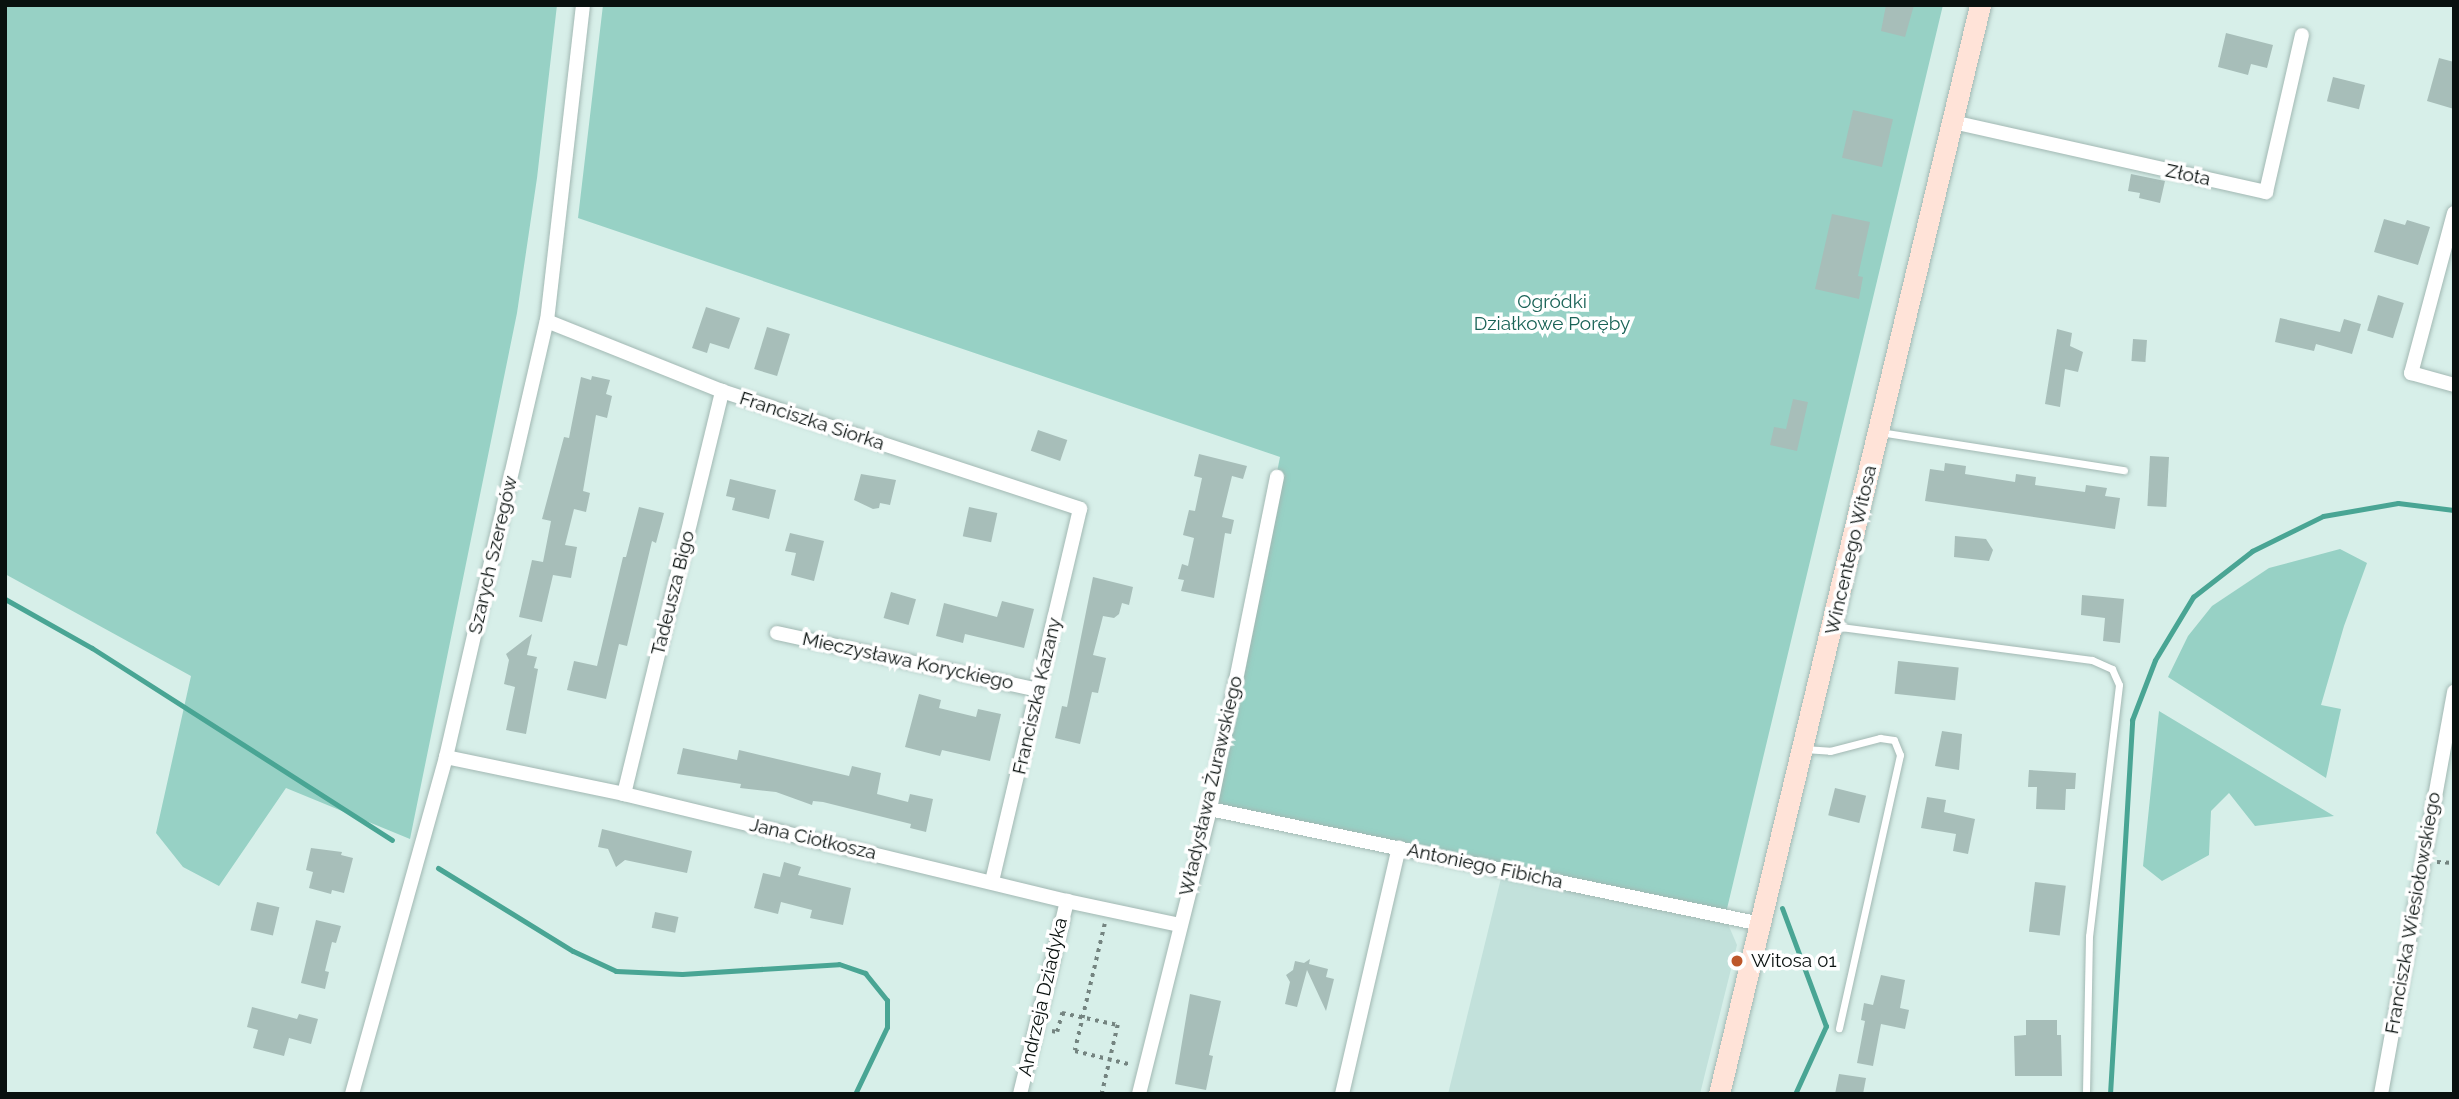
<!DOCTYPE html>
<meta charset="utf-8">
<style>
body{margin:0}
#map{position:relative;width:2459px;height:1099px;overflow:hidden;background:#d7efe9;font-family:Raleway,sans-serif}
div>[style]{position:absolute}
[style*='--x']{left:calc(var(--x)*1px);top:calc(var(--y)*1px);width:calc(var(--w)*1px);rotate:calc(var(--a)*1deg)}
.built>*{inset:0;background:#c2e1db}
.green>*{inset:0;background:#97d1c5}
.stream>*{height:5px;margin:-2.5px;padding:0 2.5px;transform-origin:2.5px;border-radius:2.5px;background:#49a594}
.building>*{inset:0;background:#a7beb9;transform-origin:0 0}
.path>*{height:3.5px;margin-top:-1.75px;transform-origin:0;background:repeating-linear-gradient(90deg,#748480 0 3.5px,transparent 0 8.5px)}
.roads{filter:drop-shadow(0 0 2px #a2b8b3) drop-shadow(0 0 2px #a2b8b3)}
.lane>*{height:7px;margin:-3.5px;padding:0 3.5px;transform-origin:3.5px;border-radius:3.5px;background:#fff}
.street>*{height:14px;margin:-7px;padding:0 7px;transform-origin:7px;border-radius:7px;background:#fff}
.secondary>*{height:21px;margin:-10.5px;padding:0 10.5px;transform-origin:10.5px;border-radius:10.5px;background:#ffe3d8}
.dots>*{width:19px;height:19px;translate:-50% -50%;box-sizing:border-box;border:4px solid #fff;border-radius:50%}
span{translate:-50% -50%;white-space:nowrap;text-align:center;line-height:1.15;-webkit-text-stroke:7px #fff;paint-order:stroke}
.street-label{font-size:19px;color:#09110f}
.park-label{font-size:19px;color:#1a6357}
.poi-label{font-size:19px;color:#09110f}
.left{translate:0 -50%;text-align:left}
.frame{position:absolute;inset:0;border:7px solid #09110f;pointer-events:none}
</style>
<div id="map">
<div class="built">
<div style="clip-path:polygon(1503px 870px,1725px 917px,1737px 945px,1700px 1094px,1448px 1094px)"></div>
</div>
<div class="green">
<div style="clip-path:polygon(5px 5px,557px 5px,537px 178px,517px 313px,410px 839px,286px 788px,219px 886px,183px 867px,156px 833px,191px 676px,5px 574px)"></div>
<div style="clip-path:polygon(603px 5px,1943px 5px,1725px 917px,1210px 809px,1280px 457px,578px 218px)"></div>
<div style="clip-path:polygon(2340px 549px,2367px 563px,2344px 626px,2321px 705px,2341px 709px,2326px 778px,2168px 677px,2188px 636px,2212px 606px,2269px 568px)"></div>
<div style="clip-path:polygon(2159px 711px,2334px 816px,2255px 826px,2229px 793px,2211px 811px,2209px 855px,2162px 881px,2143px 866px)"></div>
</div>
<div class="stream">
<div style="--x:5;--y:599;--w:100;--a:29.4"></div>
<div style="--x:92;--y:648;--w:356;--a:32.6"></div>
<div style="--x:438;--y:868;--w:158;--a:31.6"></div>
<div style="--x:573;--y:951;--w:47;--a:24.9"></div>
<div style="--x:616;--y:971;--w:66;--a:2.6"></div>
<div style="--x:682;--y:974;--w:157;--a:-3.6"></div>
<div style="--x:839;--y:964;--w:28;--a:19"></div>
<div style="--x:865;--y:973;--w:35;--a:51"></div>
<div style="--x:887;--y:1000;--w:27;--a:90"></div>
<div style="--x:887;--y:1027;--w:74;--a:115.5"></div>
<div style="--x:1782;--y:908;--w:126;--a:69.6"></div>
<div style="--x:1826;--y:1026;--w:75;--a:114.5"></div>
<div style="--x:2110;--y:1094;--w:375;--a:-86.6"></div>
<div style="--x:2132;--y:720;--w:64;--a:-69"></div>
<div style="--x:2155;--y:660;--w:74;--a:-58.9"></div>
<div style="--x:2193;--y:597;--w:75;--a:-37.9"></div>
<div style="--x:2252;--y:551;--w:79;--a:-26.2"></div>
<div style="--x:2323;--y:516;--w:76;--a:-9.8"></div>
<div style="--x:2398;--y:503;--w:56;--a:7.1"></div>
</div>
<div class="building">
<div style="clip-path:polygon(1886px 5px,1914px 5px,1905px 37px,1881px 31px)"></div>
<div style="clip-path:polygon(2226px 33px,2273px 45px,2267px 68px,2251px 64px,2248px 75px,2218px 67px)"></div>
<div style="clip-path:polygon(2439px 58px,2454px 62px,2454px 109px,2427px 101px)"></div>
<div style="left:2333px;top:77px;width:33px;height:25px;rotate:14deg"></div>
<div style="left:1853px;top:110px;width:41px;height:49px;rotate:13deg"></div>
<div style="clip-path:polygon(2131px 174px,2165px 181px,2160px 203px,2139px 198px,2140px 193px,2128px 191px)"></div>
<div style="clip-path:polygon(1832px 214px,1870px 222px,1858px 276px,1863px 277px,1859px 299px,1815px 289px)"></div>
<div style="clip-path:polygon(2384px 219px,2405px 225px,2407px 220px,2430px 227px,2418px 265px,2374px 252px)"></div>
<div style="left:2378px;top:295px;width:27px;height:37px;rotate:17deg"></div>
<div style="clip-path:polygon(706px 307px,740px 318px,729px 349px,710px 343px,707px 353px,692px 348px)"></div>
<div style="clip-path:polygon(2280px 318px,2340px 332px,2344px 319px,2361px 324px,2352px 354px,2316px 344px,2314px 351px,2275px 342px)"></div>
<div style="left:767px;top:327px;width:24px;height:44px;rotate:17deg"></div>
<div style="clip-path:polygon(2057px 329px,2072px 333px,2070px 346px,2083px 352px,2078px 372px,2065px 369px,2060px 407px,2045px 404px)"></div>
<div style="left:2133px;top:339px;width:14px;height:22px;rotate:4deg"></div>
<div style="clip-path:polygon(592px 376px,610px 380px,606px 394px,612px 396px,607px 418px,596px 415px,583px 491px,590px 493px,586px 512px,574px 509px,565px 545px,577px 547px,571px 578px,553px 575px,542px 622px,519px 617px,532px 560px,543px 562px,551px 521px,542px 519px,564px 437px,569px 438px,581px 377px,591px 380px)"></div>
<div style="clip-path:polygon(1793px 399px,1808px 402px,1797px 451px,1770px 445px,1774px 427px,1786px 429px)"></div>
<div style="left:1038px;top:430px;width:31px;height:22px;rotate:19deg"></div>
<div style="clip-path:polygon(1199px 454px,1247px 466px,1243px 479px,1232px 476px,1222px 517px,1234px 520px,1231px 534px,1225px 533px,1214px 598px,1181px 591px,1184px 580px,1178px 579px,1182px 564px,1188px 566px,1194px 538px,1183px 535px,1189px 510px,1195px 511px,1202px 478px,1194px 476px)"></div>
<div style="left:2150px;top:456px;width:19px;height:50px;rotate:3deg"></div>
<div style="clip-path:polygon(1945px 463px,1966px 466px,1965px 474px,2015px 482px,2016px 474px,2036px 477px,2035px 485px,2085px 492px,2086px 485px,2107px 488px,2105px 496px,2120px 498px,2115px 529px,1925px 501px,1930px 469px,1944px 471px)"></div>
<div style="clip-path:polygon(861px 474px,896px 480px,890px 505px,880px 503px,879px 508px,873px 509px,854px 500px)"></div>
<div style="clip-path:polygon(730px 479px,776px 490px,769px 519px,732px 510px,735px 498px,726px 496px)"></div>
<div style="clip-path:polygon(639px 507px,664px 513px,656px 543px,652px 541px,627px 646px,619px 644px,606px 699px,567px 690px,574px 661px,597px 666px,623px 557px,626px 557px)"></div>
<div style="left:969px;top:507px;width:29px;height:30px;rotate:12deg"></div>
<div style="clip-path:polygon(790px 533px,824px 541px,814px 581px,791px 575px,796px 553px,785px 551px)"></div>
<div style="clip-path:polygon(1955px 536px,1986px 539px,1993px 550px,1989px 561px,1954px 557px)"></div>
<div style="clip-path:polygon(1093px 577px,1133px 587px,1129px 605px,1122px 603px,1119px 614px,1114px 618px,1103px 616px,1093px 655px,1106px 658px,1098px 693px,1092px 692px,1080px 744px,1055px 738px,1062px 706px,1067px 707px)"></div>
<div style="left:891px;top:592px;width:26px;height:27px;rotate:16deg"></div>
<div style="clip-path:polygon(2082px 595px,2124px 599px,2120px 643px,2103px 641px,2105px 618px,2081px 615px)"></div>
<div style="clip-path:polygon(1002px 601px,1034px 609px,1024px 648px,965px 634px,963px 643px,936px 636px,944px 603px,997px 617px)"></div>
<div style="clip-path:polygon(532px 634px,527px 655px,537px 657px,534px 668px,538px 669px,526px 734px,506px 730px,515px 687px,504px 684px,509px 660px,506px 654px)"></div>
<div style="left:1898px;top:661px;width:61px;height:33px;rotate:6deg"></div>
<div style="clip-path:polygon(919px 694px,941px 700px,939px 708px,976px 717px,978px 709px,1001px 714px,990px 761px,942px 750px,940px 756px,905px 747px)"></div>
<div style="clip-path:polygon(1942px 731px,1962px 734px,1959px 770px,1935px 766px)"></div>
<div style="clip-path:polygon(683px 748px,737px 760px,739px 750px,849px 776px,852px 766px,881px 773px,877px 794px,908px 802px,910px 794px,933px 799px,926px 832px,910px 828px,911px 824px,823px 802px,813px 801px,812px 805px,776px 792px,740px 788px,741px 784px,677px 774px)"></div>
<div style="clip-path:polygon(2029px 770px,2076px 773px,2075px 789px,2066px 789px,2065px 810px,2036px 809px,2037px 787px,2028px 787px)"></div>
<div style="left:1835px;top:788px;width:32px;height:28px;rotate:14deg"></div>
<div style="clip-path:polygon(1927px 797px,1946px 800px,1944px 812px,1975px 819px,1968px 854px,1953px 851px,1956px 834px,1921px 828px)"></div>
<div style="clip-path:polygon(602px 829px,692px 851px,687px 873px,625px 860px,616px 867px,608px 849px,598px 847px)"></div>
<div style="clip-path:polygon(311px 848px,342px 852px,341px 855px,353px 858px,344px 893px,332px 890px,331px 894px,309px 888px,313px 872px,306px 870px)"></div>
<div style="clip-path:polygon(784px 862px,801px 867px,798px 875px,851px 888px,843px 925px,810px 918px,812px 910px,781px 902px,778px 914px,754px 908px,763px 873px,780px 877px)"></div>
<div style="left:2035px;top:882px;width:31px;height:50px;rotate:7deg"></div>
<div style="left:257px;top:902px;width:23px;height:29px;rotate:13deg"></div>
<div style="left:655px;top:912px;width:24px;height:16px;rotate:12deg"></div>
<div style="clip-path:polygon(316px 920px,341px 926px,336px 943px,332px 942px,325px 971px,329px 972px,325px 989px,301px 983px)"></div>
<div style="clip-path:polygon(1310px 959px,1309px 964px,1328px 969px,1326px 977px,1334px 979px,1326px 1011px,1307px 970px,1297px 1007px,1285px 1004px,1290px 982px,1286px 975px,1293px 970px,1295px 961px,1304px 963px)"></div>
<div style="clip-path:polygon(1881px 975px,1905px 980px,1900px 1008px,1909px 1010px,1905px 1029px,1881px 1024px,1873px 1066px,1857px 1063px,1865px 1021px,1861px 1020px,1864px 1003px,1873px 1005px)"></div>
<div style="clip-path:polygon(1190px 994px,1221px 1001px,1209px 1055px,1213px 1056px,1206px 1090px,1175px 1084px)"></div>
<div style="clip-path:polygon(252px 1007px,297px 1019px,299px 1014px,318px 1019px,311px 1044px,289px 1038px,284px 1056px,253px 1048px,258px 1030px,247px 1027px)"></div>
<div style="clip-path:polygon(2026px 1020px,2057px 1020px,2057px 1035px,2061px 1035px,2062px 1076px,2015px 1076px,2014px 1036px,2026px 1035px)"></div>
<div style="clip-path:polygon(1839px 1074px,1866px 1078px,1863px 1094px,1835px 1094px)"></div>
</div>
<div class="path">
<div style="--x:2437;--y:862;--w:17;--a:3"></div>
<div style="--x:1105;--y:924;--w:130;--a:103.3"></div>
<div style="--x:1075;--y:1051;--w:59;--a:13.8"></div>
<div style="--x:1052;--y:1031;--w:5;--a:11"></div>
<div style="--x:1057;--y:1032;--w:20;--a:-75"></div>
<div style="--x:1062;--y:1013;--w:57;--a:12.1"></div>
<div style="--x:1118;--y:1025;--w:71;--a:103.1"></div>
</div>
<div class="roads">
<div class="lane">
<div style="--x:1880;--y:432;--w:247;--a:8.9"></div>
<div style="--x:1833;--y:626;--w:261;--a:7.5"></div>
<div style="--x:2092;--y:660;--w:22;--a:24"></div>
<div style="--x:2112;--y:669;--w:17;--a:66"></div>
<div style="--x:2119;--y:685;--w:253;--a:96.8"></div>
<div style="--x:2089;--y:936;--w:155;--a:91.1"></div>
<div style="--x:1804;--y:749;--w:26;--a:4"></div>
<div style="--x:1830;--y:751;--w:52;--a:-14.6"></div>
<div style="--x:1880;--y:738;--w:14;--a:8"></div>
<div style="--x:1894;--y:740;--w:16;--a:68"></div>
<div style="--x:1900;--y:755;--w:280;--a:102.6"></div>
</div>
<div class="street">
<div style="--x:1953;--y:122;--w:321;--a:12.6"></div>
<div style="--x:2266;--y:192;--w:161;--a:-77.1"></div>
<div style="--x:2454;--y:213;--w:166;--a:105"></div>
<div style="--x:2411;--y:373;--w:45;--a:15.6"></div>
<div style="--x:547;--y:321;--w:188;--a:21.8"></div>
<div style="--x:722;--y:391;--w:377;--a:18.2"></div>
<div style="--x:1080;--y:509;--w:383;--a:103.3"></div>
<div style="--x:777;--y:633;--w:267;--a:12.3"></div>
<div style="--x:446;--y:757;--w:182;--a:11.7"></div>
<div style="--x:624;--y:794;--w:456;--a:13.6"></div>
<div style="--x:1067;--y:901;--w:116;--a:12"></div>
<div style="--x:624;--y:794;--w:415;--a:-76.3"></div>
<div style="--x:1210;--y:809;--w:563;--a:11.79"></div>
<div style="--x:352;--y:1094;--w:350;--a:-74.4"></div>
<div style="--x:446;--y:757;--w:448;--a:-77"></div>
<div style="--x:547;--y:321;--w:318;--a:-83.5"></div>
<div style="--x:1020;--y:1094;--w:199;--a:-76.3"></div>
<div style="--x:1139;--y:1094;--w:294;--a:-76"></div>
<div style="--x:1210;--y:809;--w:339;--a:-78.6"></div>
<div style="--x:1342;--y:1094;--w:253;--a:-77"></div>
<div style="--x:2381;--y:1094;--w:409;--a:-79.7"></div>
</div>
<div class="secondary">
<div style="--x:1719;--y:1094;--w:1120;--a:-76.52"></div>
</div>
</div>
<div class="dots">
<div style="left:1737px;top:961px;background:#bd572a"></div>
</div>
<div class="street-label">
<span style="left:2188px;top:175px;rotate:12deg">Złota</span>
<span style="left:812px;top:421px;rotate:18deg">Franciszka Siorka</span>
<span style="left:1851px;top:550px;rotate:-77deg">Wincentego Witosa</span>
<span style="left:493px;top:555px;rotate:-77deg">Szarych Szeregów</span>
<span style="left:673px;top:593px;rotate:-76deg">Tadeusza Bigo</span>
<span style="left:908px;top:661px;rotate:12deg">Mieczysława Koryckiego</span>
<span style="left:1037px;top:696px;rotate:-77deg">Franciszka Kazany</span>
<span style="left:1211px;top:786px;rotate:-77deg">Władysława Żurawskiego</span>
<span style="left:813px;top:839px;rotate:13deg">Jana Ciołkosza</span>
<span style="left:1485px;top:866px;rotate:12deg">Antoniego Fibicha</span>
<span style="left:2413px;top:913px;rotate:-80deg">Franciszka Wiesiołowskiego</span>
<span style="left:1043px;top:997px;rotate:-77deg">Andrzeja Dziadyka</span>
</div>
<div class="park-label">
<span style="left:1552px;top:313px">Ogródki<br>Działkowe Poręby</span>
</div>
<div class="poi-label">
<span class="left" style="left:1751px;top:961px">Witosa 01</span>
</div>
<div class="frame"></div>
</div>
